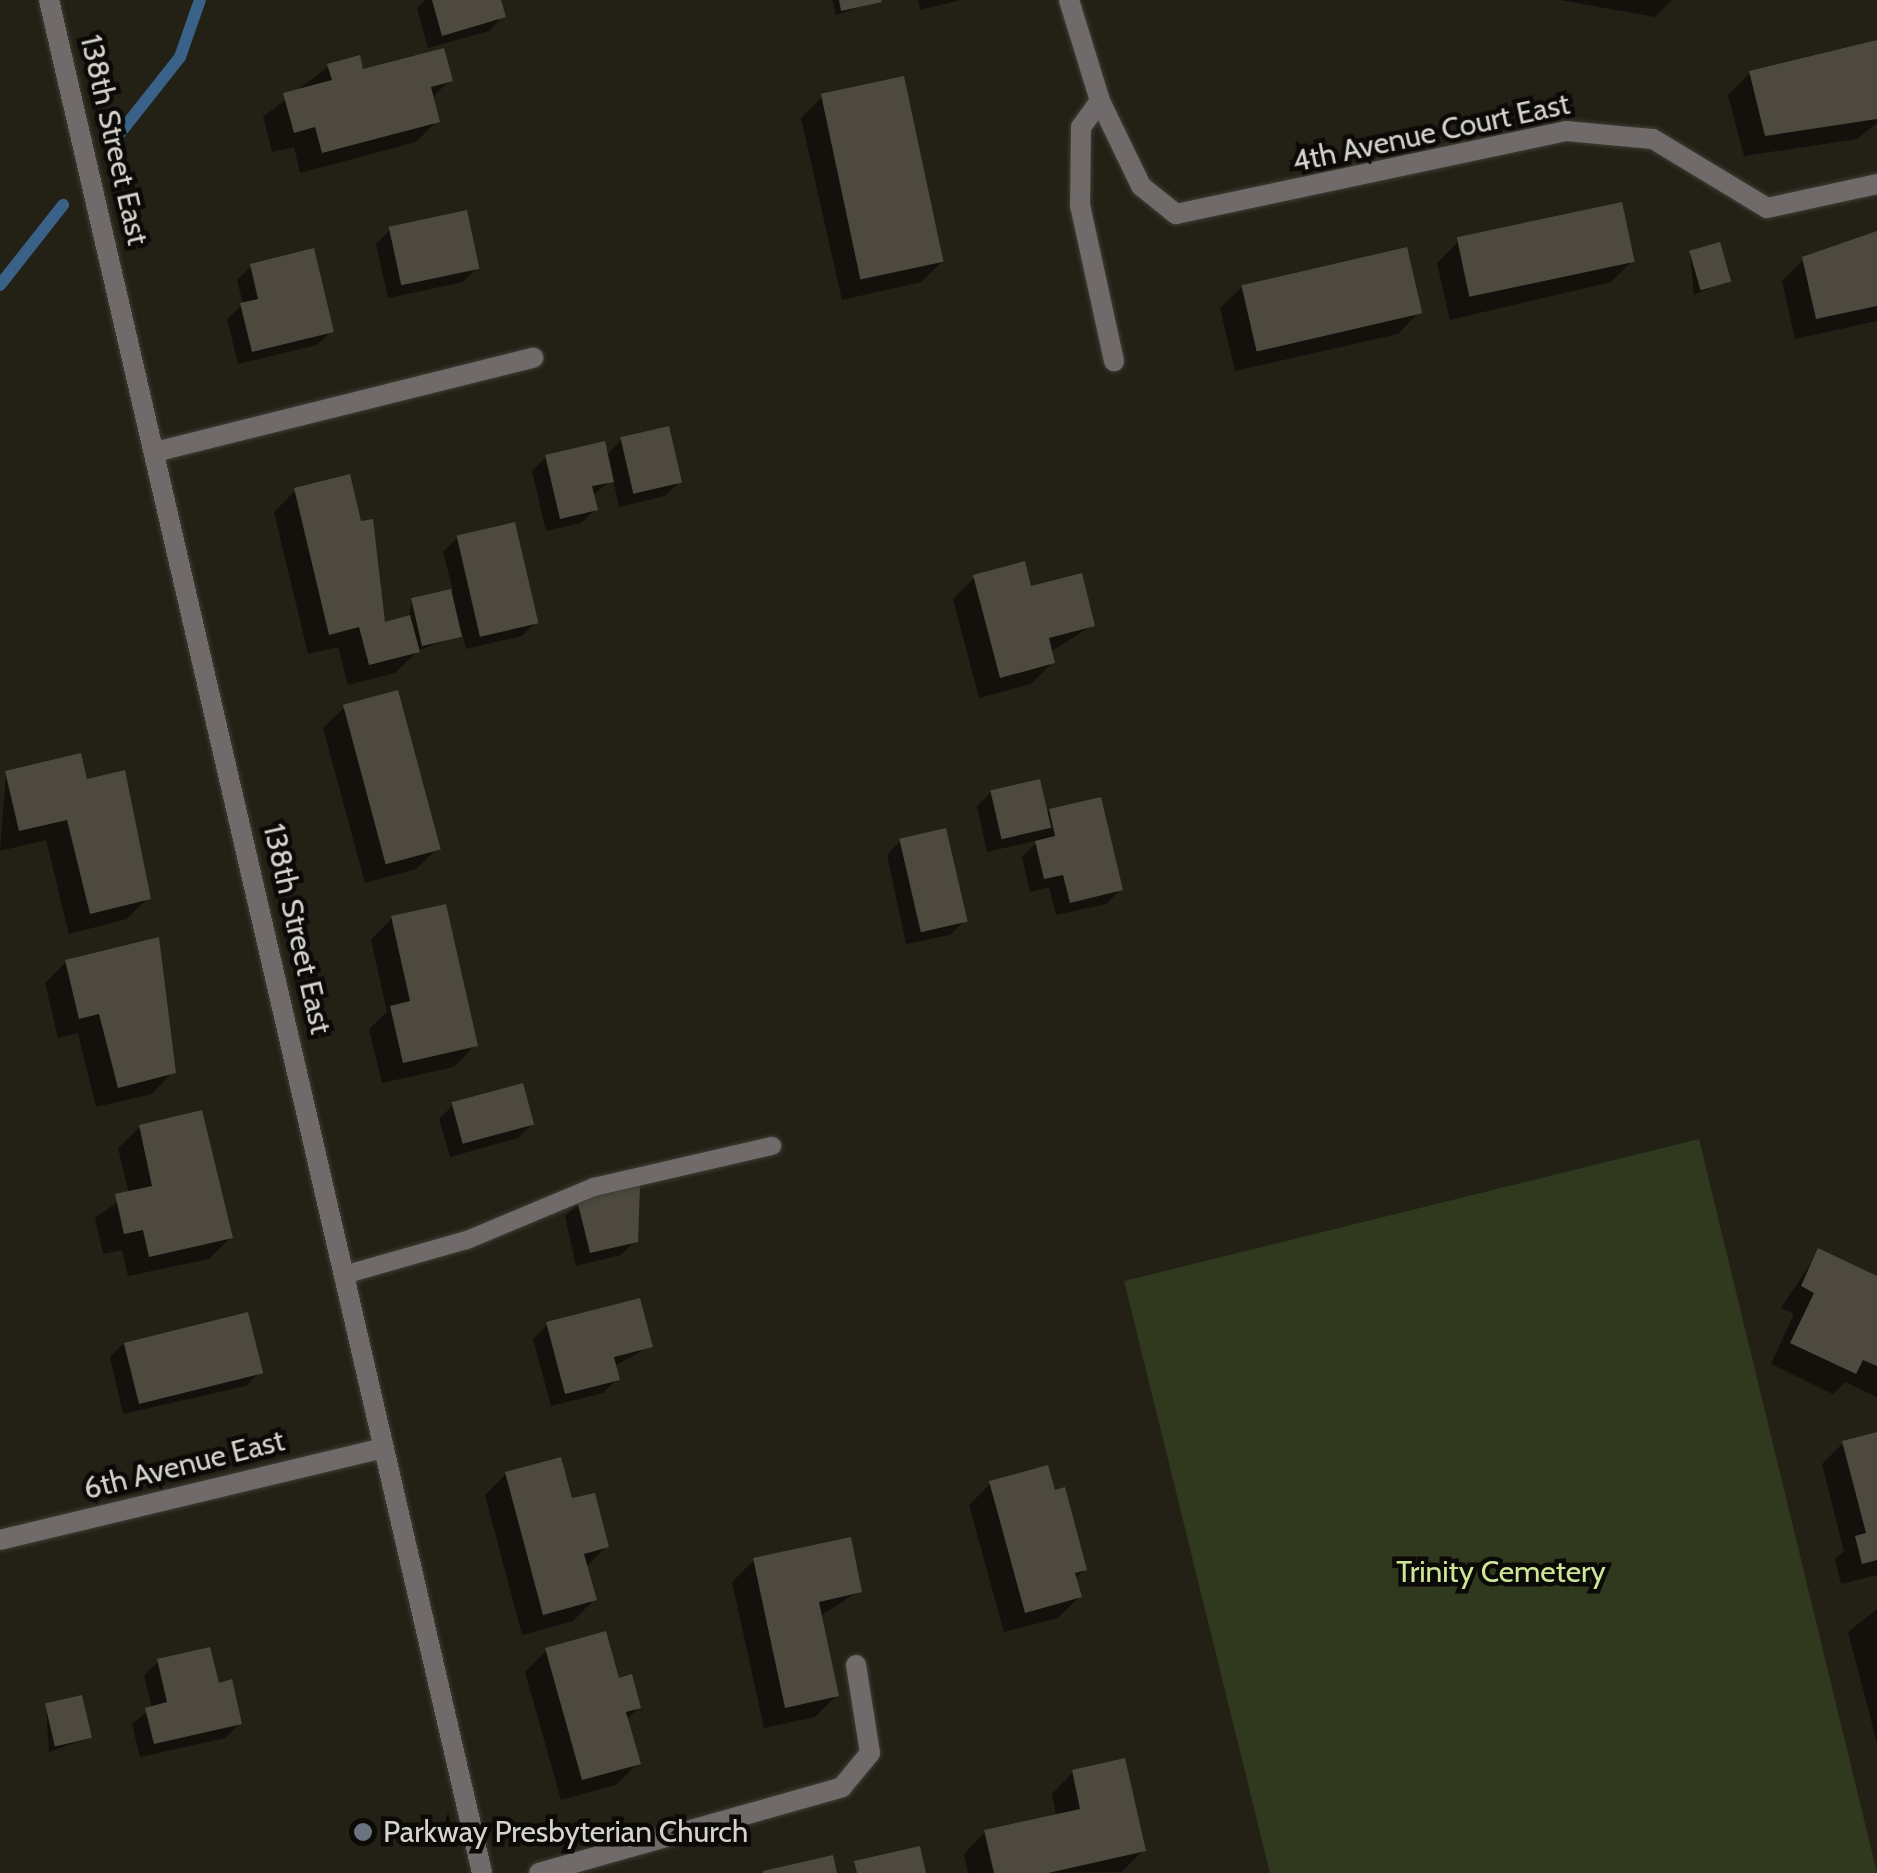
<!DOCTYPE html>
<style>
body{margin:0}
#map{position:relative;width:1877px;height:1873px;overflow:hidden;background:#232016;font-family:Cabin,sans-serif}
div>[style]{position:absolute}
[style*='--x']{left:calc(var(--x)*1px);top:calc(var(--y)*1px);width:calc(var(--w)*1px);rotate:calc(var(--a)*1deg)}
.green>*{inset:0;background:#30381d}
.shadow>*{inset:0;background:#0007}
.stream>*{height:12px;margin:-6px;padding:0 6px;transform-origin:6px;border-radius:6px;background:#3a6288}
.building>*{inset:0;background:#4d493f;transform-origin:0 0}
.roads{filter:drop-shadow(0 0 2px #403d33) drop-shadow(0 0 2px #403d33)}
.service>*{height:18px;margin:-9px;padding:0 9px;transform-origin:9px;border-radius:9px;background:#706a6b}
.minor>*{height:20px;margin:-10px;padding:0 10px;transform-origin:10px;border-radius:10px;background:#706a6b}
.tertiary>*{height:20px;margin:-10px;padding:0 10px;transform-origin:10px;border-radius:10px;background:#706a6b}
.dots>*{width:28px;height:28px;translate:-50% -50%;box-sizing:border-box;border:5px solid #0b0a06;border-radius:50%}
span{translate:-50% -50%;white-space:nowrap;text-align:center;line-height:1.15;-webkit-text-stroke:9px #0b0a06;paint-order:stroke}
.street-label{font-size:30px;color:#d6d4ce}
.park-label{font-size:30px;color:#cde698}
.poi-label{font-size:30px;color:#d6d4ce}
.left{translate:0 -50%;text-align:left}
</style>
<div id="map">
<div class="green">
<div style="clip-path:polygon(1699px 1139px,1877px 1873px,1270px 1873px,1124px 1281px)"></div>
</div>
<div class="shadow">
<div style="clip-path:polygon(425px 0,498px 0,503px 16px,489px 31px,428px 48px,417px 8px)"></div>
<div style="clip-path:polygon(832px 0,878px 0,878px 1px,836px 15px)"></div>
<div style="clip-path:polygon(918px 0,961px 0,920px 10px)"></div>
<div style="clip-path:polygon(1560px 0,1672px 0,1655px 17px)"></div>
<div style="clip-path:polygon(1877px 42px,1877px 123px,1857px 139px,1744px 156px,1728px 95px,1750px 73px)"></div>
<div style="clip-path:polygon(329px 66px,450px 80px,431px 99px,437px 121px,416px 142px,300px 173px,294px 147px,272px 152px,263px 117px)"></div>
<div style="clip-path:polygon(822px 97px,943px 261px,921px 282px,842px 300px,801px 118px)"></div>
<div style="clip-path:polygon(390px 230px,477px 268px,463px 282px,388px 298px,376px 244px)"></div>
<div style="clip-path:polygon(1877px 236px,1877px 321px,1795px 339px,1782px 281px,1803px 260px)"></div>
<div style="clip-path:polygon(1458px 242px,1632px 261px,1611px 282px,1450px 320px,1437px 263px)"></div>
<div style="clip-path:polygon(1690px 253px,1728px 280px,1694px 295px)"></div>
<div style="clip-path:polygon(252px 266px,331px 331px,317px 345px,238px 364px,227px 319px,243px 304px,237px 280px)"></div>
<div style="clip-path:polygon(1242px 287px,1419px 312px,1398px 334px,1235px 371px,1220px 308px)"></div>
<div style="clip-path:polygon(621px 440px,679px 482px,665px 496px,619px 507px,613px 479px,592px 496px,596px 509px,581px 523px,546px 531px,532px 471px,546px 457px,606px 456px)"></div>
<div style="clip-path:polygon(295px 491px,383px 625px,408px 619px,412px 601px,453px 591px,443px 552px,457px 538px,536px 622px,522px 636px,466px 649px,462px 633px,418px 651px,395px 673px,348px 685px,338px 647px,308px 654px,274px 512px)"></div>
<div style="clip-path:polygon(975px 577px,1030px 589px,1093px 625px,1050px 652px,1052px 663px,1031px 684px,979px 698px,953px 599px)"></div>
<div style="clip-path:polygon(345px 707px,438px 848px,416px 869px,365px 883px,323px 728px)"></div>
<div style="clip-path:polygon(6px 774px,85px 782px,148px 898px,127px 919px,69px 934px,46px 840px,0 851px)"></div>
<div style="clip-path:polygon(991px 792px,1051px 812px,1120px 890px,1106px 904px,1056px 915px,1049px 887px,1030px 892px,1022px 857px,1039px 840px,987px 852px,977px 806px)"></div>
<div style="clip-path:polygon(901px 840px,964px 921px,950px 935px,906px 944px,887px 855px)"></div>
<div style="clip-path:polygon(392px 918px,475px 1045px,454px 1067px,382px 1083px,369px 1029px,387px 1012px,371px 940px)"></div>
<div style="clip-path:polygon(66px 962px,173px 1072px,152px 1094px,96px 1107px,78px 1033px,58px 1038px,45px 983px)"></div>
<div style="clip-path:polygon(453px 1105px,532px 1124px,518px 1138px,450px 1157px,439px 1119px)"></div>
<div style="clip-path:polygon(140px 1127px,231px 1237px,209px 1259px,128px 1276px,122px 1250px,103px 1254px,95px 1218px,129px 1194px,118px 1148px)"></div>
<div style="clip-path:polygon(638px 1188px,635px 1241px,621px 1255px,576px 1266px,565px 1216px,579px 1202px)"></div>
<div style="clip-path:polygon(1819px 1251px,1877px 1279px,1877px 1397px,1845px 1382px,1833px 1394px,1771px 1364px,1794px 1314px,1781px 1308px)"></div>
<div style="clip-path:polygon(547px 1325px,651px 1346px,614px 1366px,617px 1379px,603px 1393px,551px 1406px,533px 1339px)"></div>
<div style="clip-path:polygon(124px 1343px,260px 1372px,246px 1386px,123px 1414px,110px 1357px)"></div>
<div style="clip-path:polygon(1877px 1434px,1877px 1575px,1841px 1584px,1835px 1559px,1844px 1551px,1822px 1464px,1843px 1443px)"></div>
<div style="clip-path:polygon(506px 1474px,570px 1501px,607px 1546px,586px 1567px,594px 1600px,573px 1621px,522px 1635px,485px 1495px)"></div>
<div style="clip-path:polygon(991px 1483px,1084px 1570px,1074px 1580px,1079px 1597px,1058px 1618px,1004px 1632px,969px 1505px)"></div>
<div style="clip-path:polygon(754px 1560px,859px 1591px,819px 1617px,837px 1695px,815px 1717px,764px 1728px,732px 1582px)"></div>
<div style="clip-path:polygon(1877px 1609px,1877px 1743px,1848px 1632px)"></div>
<div style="clip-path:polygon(547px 1650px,617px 1681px,639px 1707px,626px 1720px,638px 1763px,616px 1785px,561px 1800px,525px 1672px)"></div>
<div style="clip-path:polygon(159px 1661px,217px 1686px,240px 1723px,225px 1738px,140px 1757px,132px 1724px,152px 1708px,144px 1675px)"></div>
<div style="clip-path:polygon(46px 1706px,89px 1738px,49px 1752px)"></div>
<div style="clip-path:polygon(1073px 1772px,1143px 1850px,1122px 1872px,968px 1873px,964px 1854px,985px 1832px,1056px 1816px,1052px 1794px)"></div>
</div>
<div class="stream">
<div style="--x:120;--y:133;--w:97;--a:-51.7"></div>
<div style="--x:180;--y:57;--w:60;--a:-70.7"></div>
<div style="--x:0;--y:285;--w:102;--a:-51.8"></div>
</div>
<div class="building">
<div style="clip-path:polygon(432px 0,501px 0,506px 17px,442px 36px)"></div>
<div style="clip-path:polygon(839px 0,881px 0,882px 2px,841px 11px)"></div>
<div style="clip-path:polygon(1877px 40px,1877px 119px,1765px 136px,1749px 71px)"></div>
<div style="clip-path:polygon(444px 48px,453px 81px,431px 87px,440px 122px,322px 153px,315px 127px,294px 133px,283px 93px,332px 80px,327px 64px,360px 55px,363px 69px)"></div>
<div style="left:904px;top:76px;width:190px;height:85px;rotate:78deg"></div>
<div style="left:1622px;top:202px;width:61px;height:169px;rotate:78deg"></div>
<div style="left:467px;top:210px;width:60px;height:80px;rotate:78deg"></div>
<div style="clip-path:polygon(1877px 231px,1877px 306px,1816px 319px,1802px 257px)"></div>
<div style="left:1720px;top:242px;width:41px;height:32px;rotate:74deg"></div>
<div style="left:1407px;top:247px;width:68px;height:170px;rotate:77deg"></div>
<div style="clip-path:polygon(314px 248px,334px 332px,252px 352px,240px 303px,258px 299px,250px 264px)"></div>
<div style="left:669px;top:426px;width:58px;height:50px;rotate:77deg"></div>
<div style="clip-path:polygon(605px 441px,614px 482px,592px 486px,598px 510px,560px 519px,545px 455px)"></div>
<div style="clip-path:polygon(350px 474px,361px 521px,373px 519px,385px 622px,410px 615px,420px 652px,369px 665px,359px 627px,329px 635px,294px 488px)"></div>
<div style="left:515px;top:522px;width:104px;height:60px;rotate:77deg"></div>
<div style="clip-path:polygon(1025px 561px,1031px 586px,1082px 573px,1095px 626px,1049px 638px,1055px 663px,1000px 678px,973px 575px)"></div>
<div style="left:451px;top:589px;width:49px;height:41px;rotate:77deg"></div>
<div style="left:398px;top:690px;width:165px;height:57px;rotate:75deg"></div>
<div style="clip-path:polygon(81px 753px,87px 779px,125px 770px,151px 899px,90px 914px,67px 820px,19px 831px,5px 771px)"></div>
<div style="left:1040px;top:779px;width:50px;height:51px;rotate:77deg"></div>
<div style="clip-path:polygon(1101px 797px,1123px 890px,1070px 903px,1063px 875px,1044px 879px,1035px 841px,1055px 836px,1049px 809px)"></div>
<div style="left:946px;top:828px;width:96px;height:48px;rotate:77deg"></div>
<div style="clip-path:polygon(446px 904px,478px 1046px,403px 1063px,390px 1006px,410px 1001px,391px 916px)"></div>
<div style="clip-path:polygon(159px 937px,176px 1073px,118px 1088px,99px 1014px,79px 1019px,65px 960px)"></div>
<div style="left:523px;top:1083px;width:43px;height:74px;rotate:75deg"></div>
<div style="clip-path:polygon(202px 1110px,233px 1238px,149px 1257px,143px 1230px,124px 1234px,115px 1194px,152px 1186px,139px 1125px)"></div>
<div style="clip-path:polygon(640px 1185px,638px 1242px,590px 1253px,577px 1200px)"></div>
<div style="clip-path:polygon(1818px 1248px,1877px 1276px,1877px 1366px,1863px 1360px,1856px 1374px,1790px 1343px,1814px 1293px,1801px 1286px)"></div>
<div style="clip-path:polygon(640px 1298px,653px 1347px,614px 1357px,620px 1380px,565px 1394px,546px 1322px)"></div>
<div style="left:248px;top:1312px;width:63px;height:128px;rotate:76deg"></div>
<div style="clip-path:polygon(1877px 1432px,1877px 1560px,1862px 1564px,1855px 1536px,1866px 1533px,1842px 1441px)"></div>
<div style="clip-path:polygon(561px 1457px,572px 1498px,595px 1493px,609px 1547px,584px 1554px,597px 1600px,543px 1615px,505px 1472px)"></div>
<div style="clip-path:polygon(1048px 1465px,1055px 1490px,1065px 1487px,1087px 1570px,1075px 1573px,1082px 1597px,1025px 1613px,989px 1481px)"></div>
<div style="clip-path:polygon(851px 1537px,862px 1592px,819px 1602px,839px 1696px,785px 1708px,753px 1558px)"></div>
<div style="clip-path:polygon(606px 1631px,619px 1678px,632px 1674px,641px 1708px,626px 1712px,641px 1764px,582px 1780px,545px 1648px)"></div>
<div style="clip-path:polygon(210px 1647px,219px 1683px,232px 1679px,242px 1724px,154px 1744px,145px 1708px,167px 1702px,157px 1659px)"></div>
<div style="left:82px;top:1695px;width:44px;height:38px;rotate:77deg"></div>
<div style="clip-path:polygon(1125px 1758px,1146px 1851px,1048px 1873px,994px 1873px,984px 1830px,1080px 1809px,1072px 1770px)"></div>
<div style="clip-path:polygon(920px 1846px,926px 1873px,857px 1873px,854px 1861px)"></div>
<div style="clip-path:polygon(833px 1855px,837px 1873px,763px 1873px,763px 1871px)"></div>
</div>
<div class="roads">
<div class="service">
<div style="--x:344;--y:1275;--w:128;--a:-15.9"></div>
<div style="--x:467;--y:1240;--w:138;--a:-22.7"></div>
<div style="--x:594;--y:1187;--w:183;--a:-13"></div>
</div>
<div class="minor">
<div style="--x:1069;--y:0;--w:106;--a:72.9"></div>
<div style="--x:1100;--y:101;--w:32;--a:126"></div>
<div style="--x:1081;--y:127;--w:78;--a:90.7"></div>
<div style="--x:1080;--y:205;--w:160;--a:77.7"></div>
<div style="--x:1100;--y:101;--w:94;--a:64.2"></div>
<div style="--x:1141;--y:186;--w:45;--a:38.7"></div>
<div style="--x:1176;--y:214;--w:399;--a:-12"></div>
<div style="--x:1566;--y:131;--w:87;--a:5.3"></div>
<div style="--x:1653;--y:139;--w:133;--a:31.2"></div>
<div style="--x:1767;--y:208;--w:113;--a:-12.3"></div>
<div style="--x:155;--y:452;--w:390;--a:-14"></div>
<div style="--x:0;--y:1540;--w:393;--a:-13.5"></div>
<div style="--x:539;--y:1873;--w:315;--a:-15.8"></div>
<div style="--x:842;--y:1787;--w:44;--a:-50.5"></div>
<div style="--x:870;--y:1753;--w:89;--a:-99"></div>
</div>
<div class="tertiary">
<div style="--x:49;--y:0;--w:1922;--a:76.98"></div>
</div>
</div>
<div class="dots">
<div style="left:363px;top:1832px;background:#6b7280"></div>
</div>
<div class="street-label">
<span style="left:1431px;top:133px;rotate:-12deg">4th Avenue Court East</span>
<span style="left:114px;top:140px;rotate:77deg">138th Street East</span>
<span style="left:297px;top:929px;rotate:77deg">138th Street East</span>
<span style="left:184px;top:1465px;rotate:-14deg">6th Avenue East</span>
</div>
<div class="park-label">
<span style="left:1501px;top:1572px">Trinity Cemetery</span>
</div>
<div class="poi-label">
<span class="left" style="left:383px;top:1832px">Parkway Presbyterian Church</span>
</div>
</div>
